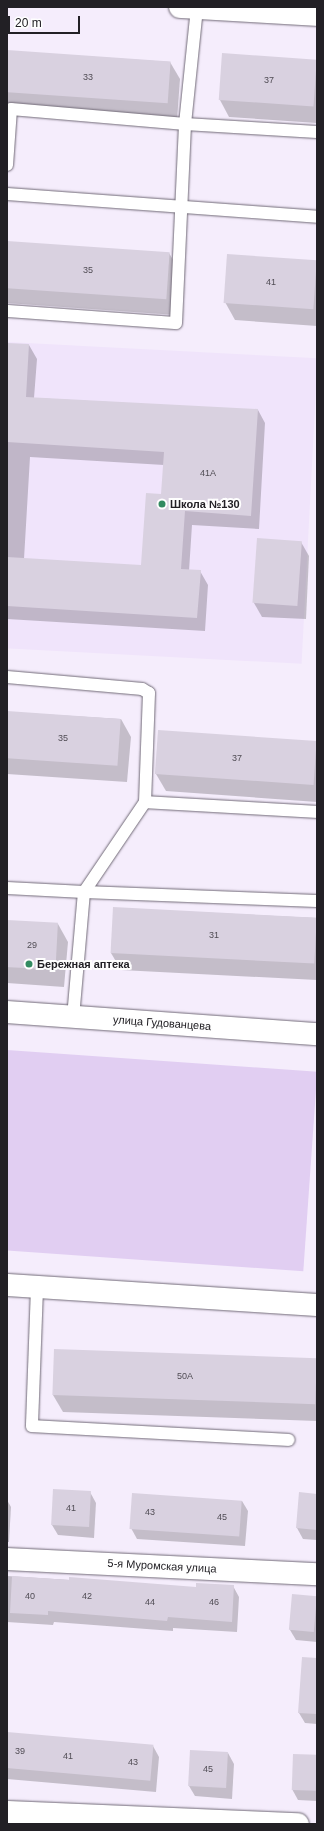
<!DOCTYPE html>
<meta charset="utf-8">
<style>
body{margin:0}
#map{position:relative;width:324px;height:1831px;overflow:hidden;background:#f5edfc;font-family:Arial,sans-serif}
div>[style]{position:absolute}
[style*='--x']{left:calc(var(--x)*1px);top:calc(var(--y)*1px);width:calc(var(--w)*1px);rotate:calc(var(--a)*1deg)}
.built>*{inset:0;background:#f0e4fb;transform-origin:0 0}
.green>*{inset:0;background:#e1cef2;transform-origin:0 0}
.shadow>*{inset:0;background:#0003}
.building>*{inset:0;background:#d9d1e0;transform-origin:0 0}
.roads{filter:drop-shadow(0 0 1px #716a77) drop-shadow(0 0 1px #716a77)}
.lane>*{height:12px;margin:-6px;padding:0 6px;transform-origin:6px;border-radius:6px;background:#fff}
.street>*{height:22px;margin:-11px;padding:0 11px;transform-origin:11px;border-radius:11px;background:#fff}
.secondary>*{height:22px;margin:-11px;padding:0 11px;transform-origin:11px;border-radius:11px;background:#fff}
.dots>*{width:11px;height:11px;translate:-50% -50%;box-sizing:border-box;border:2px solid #fefefe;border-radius:50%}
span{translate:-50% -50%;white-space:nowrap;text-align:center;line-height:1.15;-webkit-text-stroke:4px #fefefe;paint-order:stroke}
.number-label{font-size:9px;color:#504c54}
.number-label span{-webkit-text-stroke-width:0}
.poi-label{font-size:11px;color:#222025;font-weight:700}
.left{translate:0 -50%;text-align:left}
.street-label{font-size:11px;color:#222025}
.frame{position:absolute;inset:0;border:8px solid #222025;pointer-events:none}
.scale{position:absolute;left:8px;top:16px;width:72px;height:18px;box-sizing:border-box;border:2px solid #222025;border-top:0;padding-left:5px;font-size:12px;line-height:14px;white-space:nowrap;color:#222025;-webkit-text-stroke:3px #fefefe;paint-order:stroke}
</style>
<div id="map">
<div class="built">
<div style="left:7px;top:342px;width:311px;height:306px;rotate:3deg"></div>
</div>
<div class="green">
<div style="left:7px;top:1050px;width:311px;height:200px;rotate:4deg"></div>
</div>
<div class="shadow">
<div style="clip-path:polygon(7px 51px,170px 62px,180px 79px,177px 120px,7px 108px)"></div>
<div style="clip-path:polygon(317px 60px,317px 123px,229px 117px,220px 100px)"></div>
<div style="clip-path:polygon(7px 242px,169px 253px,179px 270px,176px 315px,7px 303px)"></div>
<div style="clip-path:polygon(317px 262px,317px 326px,235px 320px,225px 302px)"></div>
<div style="clip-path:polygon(evenodd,7px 344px,29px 345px,37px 359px,34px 398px,258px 410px,265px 423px,259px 529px,192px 525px,189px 571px,200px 571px,208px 585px,205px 631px,7px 619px,7px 344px,30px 457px,164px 465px,162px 495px,142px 566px,24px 559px,30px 457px)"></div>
<div style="clip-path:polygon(258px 540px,301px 542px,309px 556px,306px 619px,262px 617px,254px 603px)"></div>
<div style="clip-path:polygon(7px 712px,121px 719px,131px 737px,127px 782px,7px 774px)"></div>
<div style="clip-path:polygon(317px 743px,317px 802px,166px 791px,156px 774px)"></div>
<div style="clip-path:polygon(114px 908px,317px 918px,317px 980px,121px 970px,111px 953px)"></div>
<div style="clip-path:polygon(7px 921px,58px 924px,68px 942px,64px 987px,7px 983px)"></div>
<div style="clip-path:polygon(317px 1359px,317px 1421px,63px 1412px,53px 1395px)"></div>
<div style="clip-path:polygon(90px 1492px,96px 1503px,94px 1538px,58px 1535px,52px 1525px)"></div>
<div style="clip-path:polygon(317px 1495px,317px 1540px,303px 1539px,297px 1528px)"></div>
<div style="clip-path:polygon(7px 1500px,11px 1507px,9px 1542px,7px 1542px)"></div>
<div style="clip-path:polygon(242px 1501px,248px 1511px,245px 1546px,137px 1539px,131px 1528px)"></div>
<div style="clip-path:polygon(7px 1576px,197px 1588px,233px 1586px,239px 1597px,237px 1632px,173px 1628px,173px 1631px,54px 1622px,53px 1625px,7px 1622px)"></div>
<div style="clip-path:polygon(317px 1597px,317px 1642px,296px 1640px,290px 1630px)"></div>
<div style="clip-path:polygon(317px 1679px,317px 1724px,305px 1723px,299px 1713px)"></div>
<div style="clip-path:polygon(7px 1734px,153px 1746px,159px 1757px,156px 1792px,7px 1779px)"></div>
<div style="clip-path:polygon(228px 1753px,234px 1764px,232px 1799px,195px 1796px,189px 1786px)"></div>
<div style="clip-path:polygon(317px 1756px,317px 1801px,298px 1800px,292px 1789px)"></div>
</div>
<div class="building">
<div style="left:7px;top:50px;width:164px;height:42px;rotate:4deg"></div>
<div style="left:222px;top:53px;width:95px;height:47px;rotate:4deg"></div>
<div style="left:7px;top:241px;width:163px;height:47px;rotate:4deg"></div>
<div style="left:227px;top:254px;width:90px;height:49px;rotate:4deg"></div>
<div style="clip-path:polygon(7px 343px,29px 344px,26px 397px,258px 409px,251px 516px,185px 511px,181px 569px,201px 570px,197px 618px,7px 606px,7px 557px,141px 565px,146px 493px,161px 494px,164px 452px,7px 442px)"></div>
<div style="left:257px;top:538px;width:45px;height:65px;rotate:4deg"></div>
<div style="left:7px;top:711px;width:114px;height:47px;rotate:4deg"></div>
<div style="left:158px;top:730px;width:159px;height:44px;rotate:4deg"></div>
<div style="left:113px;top:907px;width:204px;height:46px;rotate:3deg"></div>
<div style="left:7px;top:920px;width:51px;height:47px;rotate:3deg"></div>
<div style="left:54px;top:1349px;width:263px;height:46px;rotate:2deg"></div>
<div style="left:53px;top:1489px;width:38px;height:36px;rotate:3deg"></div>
<div style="clip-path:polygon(299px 1492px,317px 1494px,317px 1530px,296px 1528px)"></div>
<div style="left:132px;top:1493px;width:110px;height:36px;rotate:4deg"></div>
<div style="clip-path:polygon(12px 1576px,69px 1580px,69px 1577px,196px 1587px,196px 1583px,234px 1585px,232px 1622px,168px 1617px,167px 1621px,48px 1611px,48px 1615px,10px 1613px)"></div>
<div style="left:292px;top:1594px;width:25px;height:36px;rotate:5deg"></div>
<div style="clip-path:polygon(302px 1657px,317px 1658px,317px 1714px,298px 1713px)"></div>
<div style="left:7px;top:1732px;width:147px;height:36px;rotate:5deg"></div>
<div style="left:190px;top:1750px;width:38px;height:36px;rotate:3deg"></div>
<div style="left:293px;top:1754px;width:24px;height:36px;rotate:2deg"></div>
</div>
<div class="roads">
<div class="lane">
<div style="--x:7;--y:165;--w:56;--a:-85.9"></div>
<div style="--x:11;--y:109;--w:175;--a:4.9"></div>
<div style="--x:185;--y:124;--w:132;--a:3.5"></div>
<div style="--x:7;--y:194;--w:311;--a:4.2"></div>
<div style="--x:7;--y:311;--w:169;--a:4.1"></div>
<div style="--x:176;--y:323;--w:199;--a:-87.4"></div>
<div style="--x:185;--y:124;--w:117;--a:-84.1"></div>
<div style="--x:7;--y:677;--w:136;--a:5.1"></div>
<div style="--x:142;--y:689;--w:8;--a:30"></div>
<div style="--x:149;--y:693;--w:109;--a:92.1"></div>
<div style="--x:145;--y:802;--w:109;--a:124.1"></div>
<div style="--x:145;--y:802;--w:172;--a:3.3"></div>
<div style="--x:7;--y:888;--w:77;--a:3"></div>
<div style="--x:84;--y:892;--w:125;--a:95"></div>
<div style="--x:84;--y:892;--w:233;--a:2.2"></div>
<div style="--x:37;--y:1288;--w:138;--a:92.1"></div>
<div style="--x:32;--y:1426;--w:257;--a:3.1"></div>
</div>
<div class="street">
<div style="--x:7;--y:1285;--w:311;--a:3.7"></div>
<div style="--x:7;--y:1559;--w:310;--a:2.8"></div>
<div style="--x:7;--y:1812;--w:291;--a:2.4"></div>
</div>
<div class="secondary">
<div style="--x:180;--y:7;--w:137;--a:3.3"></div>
<div style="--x:7;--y:1012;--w:311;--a:4.1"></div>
</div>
</div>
<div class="dots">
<div style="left:162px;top:504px;background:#328b61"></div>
<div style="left:29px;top:964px;background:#328b61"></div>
</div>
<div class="number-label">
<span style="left:88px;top:77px">33</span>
<span style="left:269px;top:80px">37</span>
<span style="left:88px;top:270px">35</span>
<span style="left:271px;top:282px">41</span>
<span style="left:208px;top:473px">41А</span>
<span style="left:63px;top:738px">35</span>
<span style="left:237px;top:758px">37</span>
<span style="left:214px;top:935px">31</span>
<span style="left:32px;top:945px">29</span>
<span style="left:185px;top:1376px">50А</span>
<span style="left:71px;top:1508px">41</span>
<span style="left:150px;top:1512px">43</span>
<span style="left:222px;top:1517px">45</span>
<span style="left:30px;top:1596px">40</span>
<span style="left:87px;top:1596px">42</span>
<span style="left:150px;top:1602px">44</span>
<span style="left:214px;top:1602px">46</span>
<span style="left:20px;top:1751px">39</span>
<span style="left:68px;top:1756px">41</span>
<span style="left:133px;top:1762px">43</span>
<span style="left:208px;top:1769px">45</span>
</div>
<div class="poi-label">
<span class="left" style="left:170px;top:504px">Школа №130</span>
<span class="left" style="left:37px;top:964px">Бережная аптека</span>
</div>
<div class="street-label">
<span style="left:162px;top:1023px;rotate:4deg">улица Гудованцева</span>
<span style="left:162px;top:1566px;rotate:3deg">5-я Муромская улица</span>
</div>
<div class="frame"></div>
<div class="scale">20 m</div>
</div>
